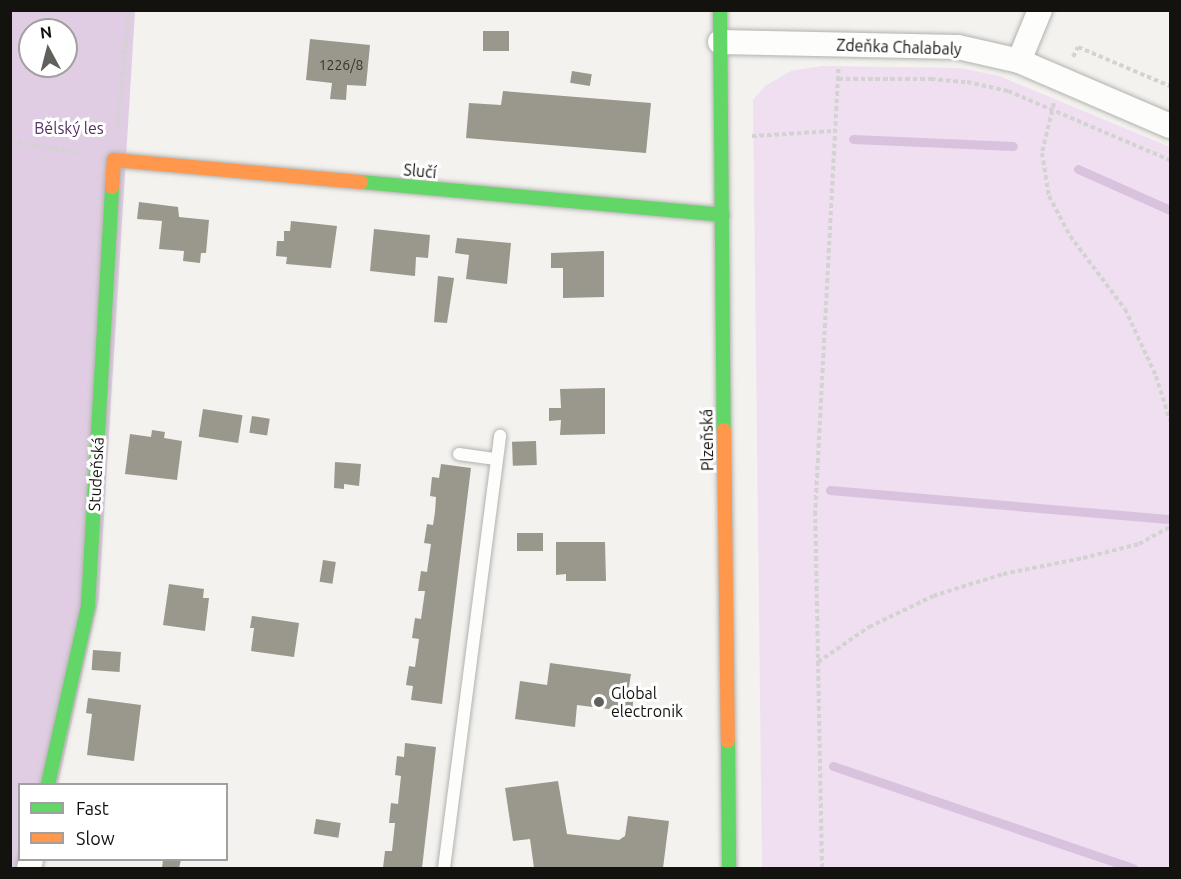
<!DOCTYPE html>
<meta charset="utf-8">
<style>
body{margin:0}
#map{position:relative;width:1181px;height:879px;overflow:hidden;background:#f3f2ee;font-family:Ubuntu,sans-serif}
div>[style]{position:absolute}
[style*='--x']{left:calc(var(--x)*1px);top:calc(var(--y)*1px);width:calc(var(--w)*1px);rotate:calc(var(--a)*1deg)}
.green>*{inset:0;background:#efdff1}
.forest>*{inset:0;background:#e0cde3}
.stream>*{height:9px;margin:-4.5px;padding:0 4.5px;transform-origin:4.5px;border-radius:4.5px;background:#d8c2de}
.building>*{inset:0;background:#9a978c;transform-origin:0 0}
.path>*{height:4px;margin-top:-2px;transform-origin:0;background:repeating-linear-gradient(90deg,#d3d3d1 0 4.5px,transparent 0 7.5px)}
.roads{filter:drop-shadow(0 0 2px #b2b2af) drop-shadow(0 0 2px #b2b2af)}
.lane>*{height:12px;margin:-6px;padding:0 6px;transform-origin:6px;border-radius:6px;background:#fdfdfc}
.street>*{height:24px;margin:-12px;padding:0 12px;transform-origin:12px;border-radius:12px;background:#fdfdfc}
.fast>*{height:14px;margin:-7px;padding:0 7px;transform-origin:7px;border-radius:7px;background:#63d668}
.slow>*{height:14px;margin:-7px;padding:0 7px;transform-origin:7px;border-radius:7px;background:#ff974d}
.dots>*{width:16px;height:16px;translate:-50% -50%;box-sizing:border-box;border:3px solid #fff;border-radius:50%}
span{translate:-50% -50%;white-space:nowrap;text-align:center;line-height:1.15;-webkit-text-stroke:6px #fff;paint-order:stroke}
.number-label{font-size:14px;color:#35332e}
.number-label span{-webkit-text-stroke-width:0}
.street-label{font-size:16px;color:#13120f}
.park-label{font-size:16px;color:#572f63}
.poi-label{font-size:16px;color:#13120f}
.left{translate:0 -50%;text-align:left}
.frame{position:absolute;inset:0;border:12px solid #13120f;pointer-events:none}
.legend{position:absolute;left:18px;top:783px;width:210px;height:78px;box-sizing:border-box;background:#fff;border:2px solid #a1a09f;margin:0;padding:8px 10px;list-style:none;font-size:18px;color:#13120f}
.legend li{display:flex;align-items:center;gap:12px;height:30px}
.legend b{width:30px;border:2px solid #a1a09f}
.north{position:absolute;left:18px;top:18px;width:60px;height:60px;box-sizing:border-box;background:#fff;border:2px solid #a1a09f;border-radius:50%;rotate:353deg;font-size:16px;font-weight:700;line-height:24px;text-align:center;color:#13120f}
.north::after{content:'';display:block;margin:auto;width:21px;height:27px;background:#61605d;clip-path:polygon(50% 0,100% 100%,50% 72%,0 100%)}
</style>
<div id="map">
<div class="green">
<div style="clip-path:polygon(822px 66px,961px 68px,999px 76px,1170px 147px,1170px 868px,762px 868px,753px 100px,765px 86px,791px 71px)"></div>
</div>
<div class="forest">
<div style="clip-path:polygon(evenodd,10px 11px,135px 11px,99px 598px,58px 784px,20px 784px,20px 860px,39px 868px,10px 868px,10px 11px,30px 30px,66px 30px,66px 66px,30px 66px,30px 30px)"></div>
</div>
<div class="stream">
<div style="--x:853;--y:139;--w:160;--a:2.5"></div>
<div style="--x:1078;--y:169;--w:101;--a:24"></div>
<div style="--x:830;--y:490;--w:339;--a:4.9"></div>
<div style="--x:833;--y:766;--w:317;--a:18.8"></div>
</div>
<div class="building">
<div style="left:483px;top:31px;width:26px;height:20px"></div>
<div style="clip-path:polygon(310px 39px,370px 45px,366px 86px,347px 85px,346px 100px,330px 99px,332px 83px,306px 80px)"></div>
<div style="left:572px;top:71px;width:20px;height:12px;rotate:9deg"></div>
<div style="clip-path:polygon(503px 91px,651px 103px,646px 153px,466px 138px,469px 103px,501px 105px)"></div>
<div style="clip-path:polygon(139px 202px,178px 207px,179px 217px,209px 220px,206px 253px,201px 253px,200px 263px,183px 261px,184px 251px,159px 249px,162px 221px,137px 219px)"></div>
<div style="clip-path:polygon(291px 221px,337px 226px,331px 268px,286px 264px,287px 257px,276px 256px,277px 241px,284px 241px,284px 231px,290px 231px)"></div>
<div style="clip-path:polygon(374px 229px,430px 235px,428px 258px,416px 257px,415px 276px,370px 271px)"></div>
<div style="clip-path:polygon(457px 238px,511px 243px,507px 284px,466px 279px,469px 255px,455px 253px)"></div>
<div style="clip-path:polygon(604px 251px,604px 297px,563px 298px,563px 268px,551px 268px,551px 253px)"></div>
<div style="clip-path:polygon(438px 276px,454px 278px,447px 323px,434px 322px)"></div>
<div style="clip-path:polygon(605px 388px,605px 434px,560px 435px,561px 420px,549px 421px,549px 408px,561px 408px,560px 389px)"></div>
<div style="left:203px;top:409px;width:40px;height:28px;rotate:9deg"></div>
<div style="left:252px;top:416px;width:18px;height:17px;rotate:9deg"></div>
<div style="clip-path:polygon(152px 430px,165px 432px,164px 438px,182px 441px,177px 480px,125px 474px,130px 434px,151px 437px)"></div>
<div style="left:536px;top:441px;width:24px;height:24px;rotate:88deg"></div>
<div style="clip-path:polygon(335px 462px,361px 464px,359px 486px,344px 484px,344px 489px,334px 488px)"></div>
<div style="clip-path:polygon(441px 464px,471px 468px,442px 704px,411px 700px,413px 686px,406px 685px,409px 666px,415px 667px,419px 639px,412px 638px,415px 618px,421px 619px,425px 591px,418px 591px,421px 571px,427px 572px,431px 544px,424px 543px,427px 524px,433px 525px,435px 512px,436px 497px,430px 496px,432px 477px,439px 478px)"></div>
<div style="left:543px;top:533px;width:18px;height:26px;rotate:90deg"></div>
<div style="clip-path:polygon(556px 542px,605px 542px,606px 581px,566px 581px,566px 574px,556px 575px)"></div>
<div style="left:323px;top:560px;width:13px;height:22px;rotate:9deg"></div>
<div style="clip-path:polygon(169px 584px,204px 589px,203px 598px,209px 598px,205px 631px,163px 625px)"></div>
<div style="clip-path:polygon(252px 616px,299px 623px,294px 657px,251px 651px,254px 628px,250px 628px)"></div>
<div style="left:93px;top:650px;width:28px;height:20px;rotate:4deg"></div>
<div style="clip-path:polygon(550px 663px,631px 674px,628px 693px,634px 694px,632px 712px,577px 705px,575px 727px,515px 719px,520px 681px,547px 685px)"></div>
<div style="clip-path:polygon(88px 698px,141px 705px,134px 761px,87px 755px,92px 714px,86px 713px)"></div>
<div style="clip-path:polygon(405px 743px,436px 747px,422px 868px,383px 868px,385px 851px,392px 851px,395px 823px,389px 823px,391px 803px,398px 804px,401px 776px,395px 775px,397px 756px,404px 757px)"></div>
<div style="clip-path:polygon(558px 781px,567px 834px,619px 840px,625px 836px,628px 816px,669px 821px,663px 868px,534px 868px,530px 839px,513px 841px,505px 788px)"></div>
<div style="left:316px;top:819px;width:25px;height:15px;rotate:9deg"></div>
<div style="clip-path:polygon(163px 860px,181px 860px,179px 868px,162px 868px)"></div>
</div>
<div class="path">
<div style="--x:1073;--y:57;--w:11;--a:-63"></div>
<div style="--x:1078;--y:47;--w:100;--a:23"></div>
<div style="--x:838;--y:79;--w:93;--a:0"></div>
<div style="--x:931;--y:79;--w:36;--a:5"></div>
<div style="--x:967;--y:82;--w:42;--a:12.4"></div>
<div style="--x:1008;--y:91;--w:176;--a:23.1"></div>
<div style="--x:1054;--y:103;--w:51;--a:103.5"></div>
<div style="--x:1042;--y:153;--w:44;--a:80.8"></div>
<div style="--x:1049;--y:196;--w:45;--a:62.3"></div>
<div style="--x:1070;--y:236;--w:91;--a:53"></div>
<div style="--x:1125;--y:309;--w:74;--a:65.2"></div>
<div style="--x:1156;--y:376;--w:47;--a:72.7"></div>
<div style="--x:117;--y:129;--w:120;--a:-84.2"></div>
<div style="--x:752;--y:136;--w:81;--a:-3.5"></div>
<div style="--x:10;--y:141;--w:75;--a:10"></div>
<div style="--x:818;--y:662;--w:62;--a:-34.5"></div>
<div style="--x:869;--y:627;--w:71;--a:-25.8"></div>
<div style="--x:933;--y:596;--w:73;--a:-17.4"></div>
<div style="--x:1003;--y:574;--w:82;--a:-11.3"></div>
<div style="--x:1083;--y:558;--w:58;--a:-14"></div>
<div style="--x:1139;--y:544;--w:35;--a:-29"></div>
<div style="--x:822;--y:868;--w:353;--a:-91.1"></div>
<div style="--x:815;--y:515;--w:447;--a:-87"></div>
</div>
<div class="roads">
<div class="lane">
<div style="--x:459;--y:454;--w:37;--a:8"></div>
<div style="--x:444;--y:868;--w:436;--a:-82.6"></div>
</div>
<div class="street">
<div style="--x:720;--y:42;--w:238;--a:1.2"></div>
<div style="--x:958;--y:47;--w:63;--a:12.9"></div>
<div style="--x:1019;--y:61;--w:164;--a:23.3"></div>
<div style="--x:1019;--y:61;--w:55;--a:-67.6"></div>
<div style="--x:29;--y:868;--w:8;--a:-76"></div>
</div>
<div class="fast">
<div style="--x:720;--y:10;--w:420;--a:89.5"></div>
<div style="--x:361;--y:182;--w:363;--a:5.2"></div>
<div style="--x:728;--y:741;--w:127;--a:89.5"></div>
<div style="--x:48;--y:784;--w:182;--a:-77.3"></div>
<div style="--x:88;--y:606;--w:420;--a:-86.7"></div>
</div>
<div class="slow">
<div style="--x:112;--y:187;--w:27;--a:-86"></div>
<div style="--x:114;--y:160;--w:248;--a:5.1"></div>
<div style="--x:724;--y:430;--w:311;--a:89.3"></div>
</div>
</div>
<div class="dots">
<div style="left:599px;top:702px;background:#61605d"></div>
</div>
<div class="number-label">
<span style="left:341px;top:65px">1226/8</span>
</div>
<div class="street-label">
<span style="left:899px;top:47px;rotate:2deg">Zdeňka Chalabaly</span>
<span style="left:420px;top:171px;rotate:5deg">Slučí</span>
<span style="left:707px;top:440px;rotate:-91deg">Plzeňská</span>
<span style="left:96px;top:474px;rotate:-87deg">Studeňská</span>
</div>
<div class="park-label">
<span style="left:69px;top:128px">Bělský les</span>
</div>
<div class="poi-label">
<span class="left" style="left:611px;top:702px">Global<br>electronik</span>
</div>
<div class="frame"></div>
<ul class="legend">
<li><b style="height:8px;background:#63d668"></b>Fast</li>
<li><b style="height:8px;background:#ff974d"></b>Slow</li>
</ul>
<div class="north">N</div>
</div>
